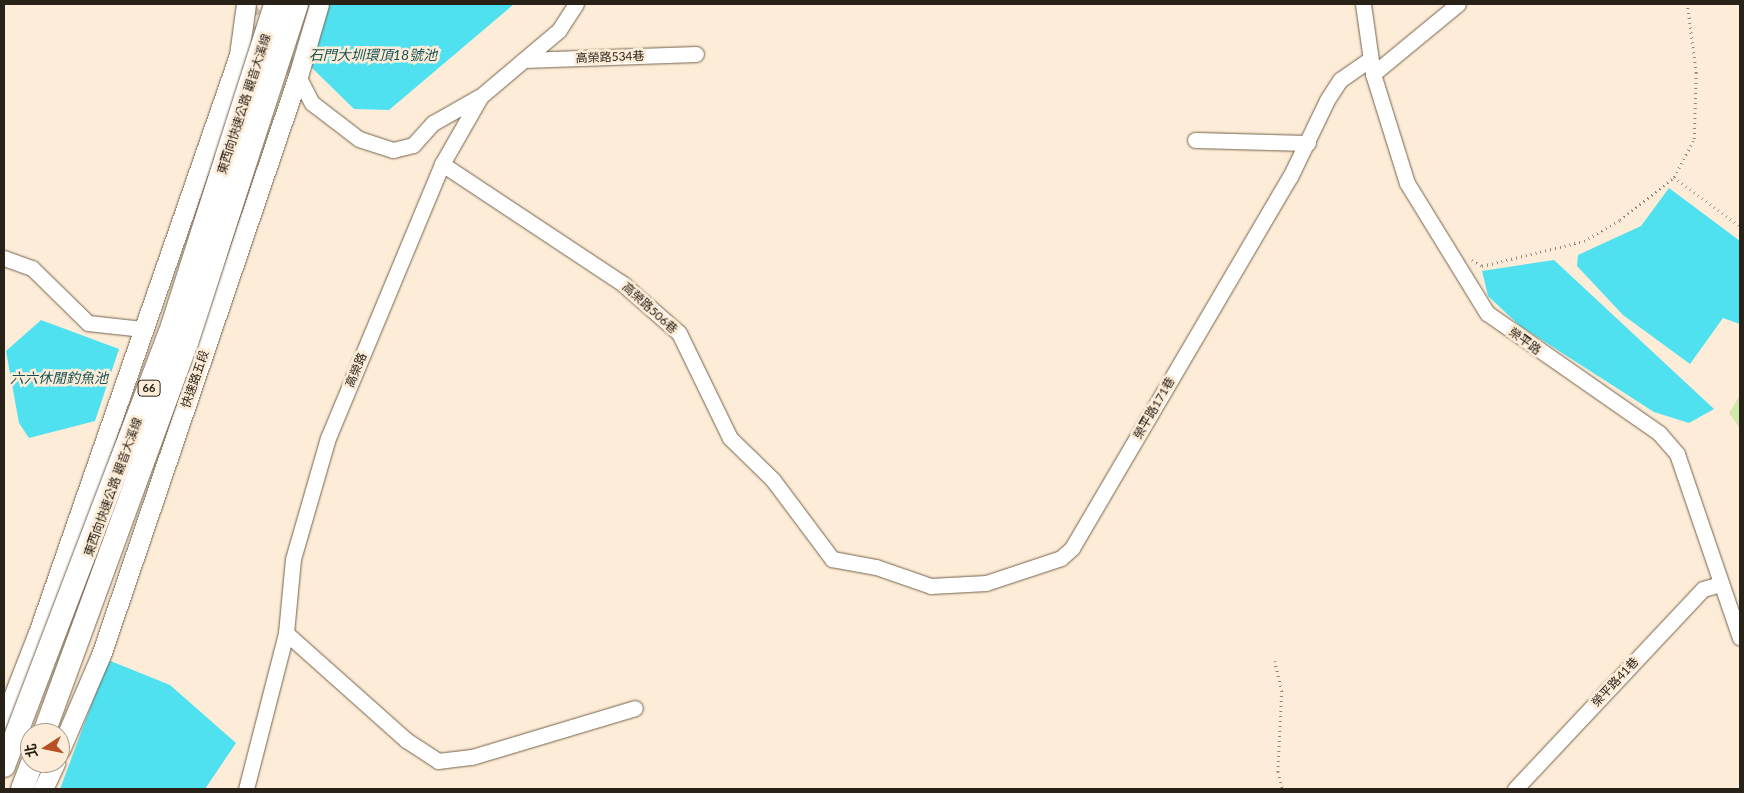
<!DOCTYPE html>
<meta charset="utf-8">
<style>
body{margin:0}
#map{position:relative;width:1744px;height:793px;overflow:hidden;background:#fdecd7;font-family:Lato,"Noto Sans TC",sans-serif}
div>[style]{position:absolute}
[style*='--x']{left:calc(var(--x)*1px);top:calc(var(--y)*1px);width:calc(var(--w)*1px);rotate:calc(var(--a)*1deg)}
.green>*{inset:0;background:#d1e8ac}
.water>*{inset:0;background:#50e1f0}
.minor-tunnel>*{height:15px;margin-top:-7.5px;transform-origin:0;background:repeating-linear-gradient(90deg,#d2c3b1 0 15px,transparent 0 23px)}
.path>*{height:2.5px;margin-top:-1.25px;transform-origin:0;background:repeating-linear-gradient(90deg,#948878 0 1px,transparent 0 5px)}
.roads{filter:drop-shadow(0 0 1px #74634b) drop-shadow(0 0 1px #74634b)}
.minor>*{height:15px;margin:-7.5px;padding:0 7.5px;transform-origin:7.5px;border-radius:7.5px;background:#fff}
.major>*{height:19px;margin:-9.5px;padding:0 9.5px;transform-origin:9.5px;border-radius:9.5px;background:#fff}
.highway>*{height:22px;margin:-11px;padding:0 11px;transform-origin:11px;border-radius:11px;background:#fff}
.bridges{filter:drop-shadow(0 0 1px #74634b) drop-shadow(0 0 1px #74634b)}
.highway-bridge>*{height:22px;margin:-11px;padding:0 11px;transform-origin:11px;border-radius:11px;background:#fff}
span{translate:-50% -50%;white-space:nowrap;text-align:center;line-height:1.15;-webkit-text-stroke:5px #fdecd7;paint-order:stroke}
.shield-label span{padding:1px 4px;background:#fdecd7;border:1px solid;border-radius:4px;-webkit-text-stroke-width:0}
.shield-label{font-size:11px;color:#282117;font-weight:700}
.street-label{font-size:12px;color:#282117}
.water-label{font-size:14px;color:#135157;font-style:italic}
.frame{position:absolute;inset:0;border:5px solid #282117;pointer-events:none}
.north{position:absolute;left:20px;top:723px;width:50px;height:50px;box-sizing:border-box;background:#fdecd7;border:1px solid #a89b8a;border-radius:50%;rotate:259deg;font-size:14px;font-weight:700;line-height:20px;text-align:center;color:#282117}
.north::after{content:'';display:block;margin:auto;width:18px;height:22px;background:#b75125;clip-path:polygon(50% 0,100% 100%,50% 72%,0 100%)}
</style>
<div id="map">
<div class="green">
<div style="clip-path:polygon(1740px 395px,1740px 428px,1729px 413px)"></div>
</div>
<div class="water">
<div style="clip-path:polygon(326px 4px,514px 4px,389px 110px,354px 109px,307px 63px)"></div>
<div style="clip-path:polygon(1669px 188px,1740px 241px,1740px 324px,1723px 318px,1690px 364px,1623px 315px,1577px 266px,1578px 255px,1641px 226px)"></div>
<div style="clip-path:polygon(1554px 260px,1714px 409px,1689px 423px,1654px 412px,1520px 326px,1488px 296px,1482px 271px)"></div>
<div style="clip-path:polygon(41px 320px,119px 349px,95px 421px,29px 438px,19px 423px,6px 351px)"></div>
<div style="clip-path:polygon(108px 660px,170px 685px,236px 743px,205px 789px,60px 789px)"></div>
</div>
<div class="minor-tunnel">
<div style="--x:246;--y:4;--w:89;--a:54.2"></div>
</div>
<div class="path">
<div style="--x:1674;--y:177;--w:43;--a:-62.2"></div>
<div style="--x:1694;--y:139;--w:66;--a:-88.3"></div>
<div style="--x:1696;--y:73;--w:70;--a:-97.4"></div>
<div style="--x:1472;--y:260;--w:12;--a:31"></div>
<div style="--x:1482;--y:266;--w:105;--a:-13.8"></div>
<div style="--x:1584;--y:241;--w:42;--a:-30.3"></div>
<div style="--x:1620;--y:220;--w:69;--a:-38.5"></div>
<div style="--x:1674;--y:177;--w:82;--a:36.6"></div>
<div style="--x:1275;--y:661;--w:31;--a:77"></div>
<div style="--x:1282;--y:691;--w:81;--a:92.8"></div>
<div style="--x:1278;--y:772;--w:18;--a:74"></div>
</div>
<div class="roads">
<div class="minor">
<div style="--x:1363;--y:4;--w:71;--a:81.9"></div>
<div style="--x:1373;--y:74;--w:114;--a:72.7"></div>
<div style="--x:1407;--y:183;--w:153;--a:58.4"></div>
<div style="--x:1487;--y:313;--w:210;--a:34.9"></div>
<div style="--x:1659;--y:433;--w:28;--a:49"></div>
<div style="--x:1677;--y:454;--w:194;--a:71.1"></div>
<div style="--x:524;--y:60;--w:172;--a:-2"></div>
<div style="--x:1373;--y:74;--w:110;--a:-39.5"></div>
<div style="--x:298;--y:76;--w:30;--a:63"></div>
<div style="--x:312;--y:103;--w:59;--a:37.5"></div>
<div style="--x:359;--y:139;--w:36;--a:18"></div>
<div style="--x:393;--y:150;--w:21;--a:-14"></div>
<div style="--x:413;--y:145;--w:30;--a:-48"></div>
<div style="--x:433;--y:123;--w:53;--a:-29.5"></div>
<div style="--x:1195;--y:140;--w:113;--a:1.5"></div>
<div style="--x:442;--y:164;--w:217;--a:33.5"></div>
<div style="--x:623;--y:284;--w:74;--a:41.2"></div>
<div style="--x:679;--y:333;--w:117;--a:64.1"></div>
<div style="--x:730;--y:438;--w:60;--a:44.3"></div>
<div style="--x:773;--y:480;--w:99;--a:53.2"></div>
<div style="--x:832;--y:559;--w:45;--a:10.3"></div>
<div style="--x:876;--y:567;--w:58;--a:19.1"></div>
<div style="--x:931;--y:586;--w:55;--a:-3.1"></div>
<div style="--x:986;--y:583;--w:79;--a:-18.4"></div>
<div style="--x:1061;--y:558;--w:15;--a:-42"></div>
<div style="--x:1072;--y:548;--w:430;--a:-59.6"></div>
<div style="--x:1290;--y:177;--w:85;--a:-64.3"></div>
<div style="--x:1327;--y:100;--w:24;--a:-57"></div>
<div style="--x:1340;--y:80;--w:37;--a:-35"></div>
<div style="--x:4;--y:258;--w:30;--a:20"></div>
<div style="--x:32;--y:268;--w:78;--a:44.5"></div>
<div style="--x:88;--y:323;--w:55;--a:6.2"></div>
<div style="--x:286;--y:633;--w:161;--a:41.7"></div>
<div style="--x:406;--y:740;--w:38;--a:33"></div>
<div style="--x:438;--y:761;--w:34;--a:-7"></div>
<div style="--x:472;--y:757;--w:170;--a:-16.7"></div>
<div style="--x:246;--y:789;--w:161;--a:-75.6"></div>
<div style="--x:286;--y:633;--w:74;--a:-84.6"></div>
<div style="--x:293;--y:559;--w:126;--a:-73.9"></div>
<div style="--x:328;--y:438;--w:297;--a:-67.4"></div>
<div style="--x:442;--y:164;--w:78;--a:-60.2"></div>
<div style="--x:481;--y:96;--w:102;--a:-40.2"></div>
<div style="--x:559;--y:30;--w:31;--a:-57"></div>
<div style="--x:1515;--y:789;--w:274;--a:-46.8"></div>
<div style="--x:1703;--y:589;--w:19;--a:-16"></div>
</div>
<div class="major">
<div style="--x:4;--y:720;--w:93;--a:-68.7"></div>
<div style="--x:38;--y:633;--w:612;--a:-70.82"></div>
<div style="--x:239;--y:55;--w:51;--a:-82.2"></div>
<div style="--x:60;--y:750;--w:103;--a:-66.7"></div>
<div style="--x:101;--y:655;--w:612;--a:-71.21"></div>
<div style="--x:298;--y:76;--w:75;--a:-73.7"></div>
<div style="--x:43;--y:789;--w:29;--a:-65"></div>
</div>
<div class="highway">
<div style="--x:22;--y:789;--w:28;--a:-69"></div>
</div>
</div>
<div class="bridges">
<div class="highway-bridge">
<div style="--x:44;--y:733;--w:415;--a:-69.9"></div>
<div style="--x:187;--y:343;--w:356;--a:-72"></div>
<div style="--x:4;--y:766;--w:462;--a:-69.1"></div>
<div style="--x:169;--y:335;--w:348;--a:-72.2"></div>
</div>
</div>
<div class="shield-label">
<span style="left:149px;top:388px">66</span>
</div>
<div class="street-label">
<span style="left:610px;top:57px;rotate:-2deg">高榮路534巷</span>
<span style="left:244px;top:104px;rotate:-72deg">東西向快速公路 觀音大溪線</span>
<span style="left:650px;top:308px;rotate:42deg">高榮路506巷</span>
<span style="left:1525px;top:341px;rotate:36deg">榮平路</span>
<span style="left:356px;top:370px;rotate:-67deg">高榮路</span>
<span style="left:195px;top:379px;rotate:-71deg">快速路五段</span>
<span style="left:1154px;top:408px;rotate:-60deg">榮平路171巷</span>
<span style="left:113px;top:487px;rotate:-70deg">東西向快速公路 觀音大溪線</span>
<span style="left:1615px;top:682px;rotate:-47deg">榮平路41巷</span>
</div>
<div class="water-label">
<span style="left:373px;top:55px">石門大圳環頂18號池</span>
<span style="left:59px;top:378px">六六休閒釣魚池</span>
</div>
<div class="frame"></div>
<div class="north">北</div>
</div>
